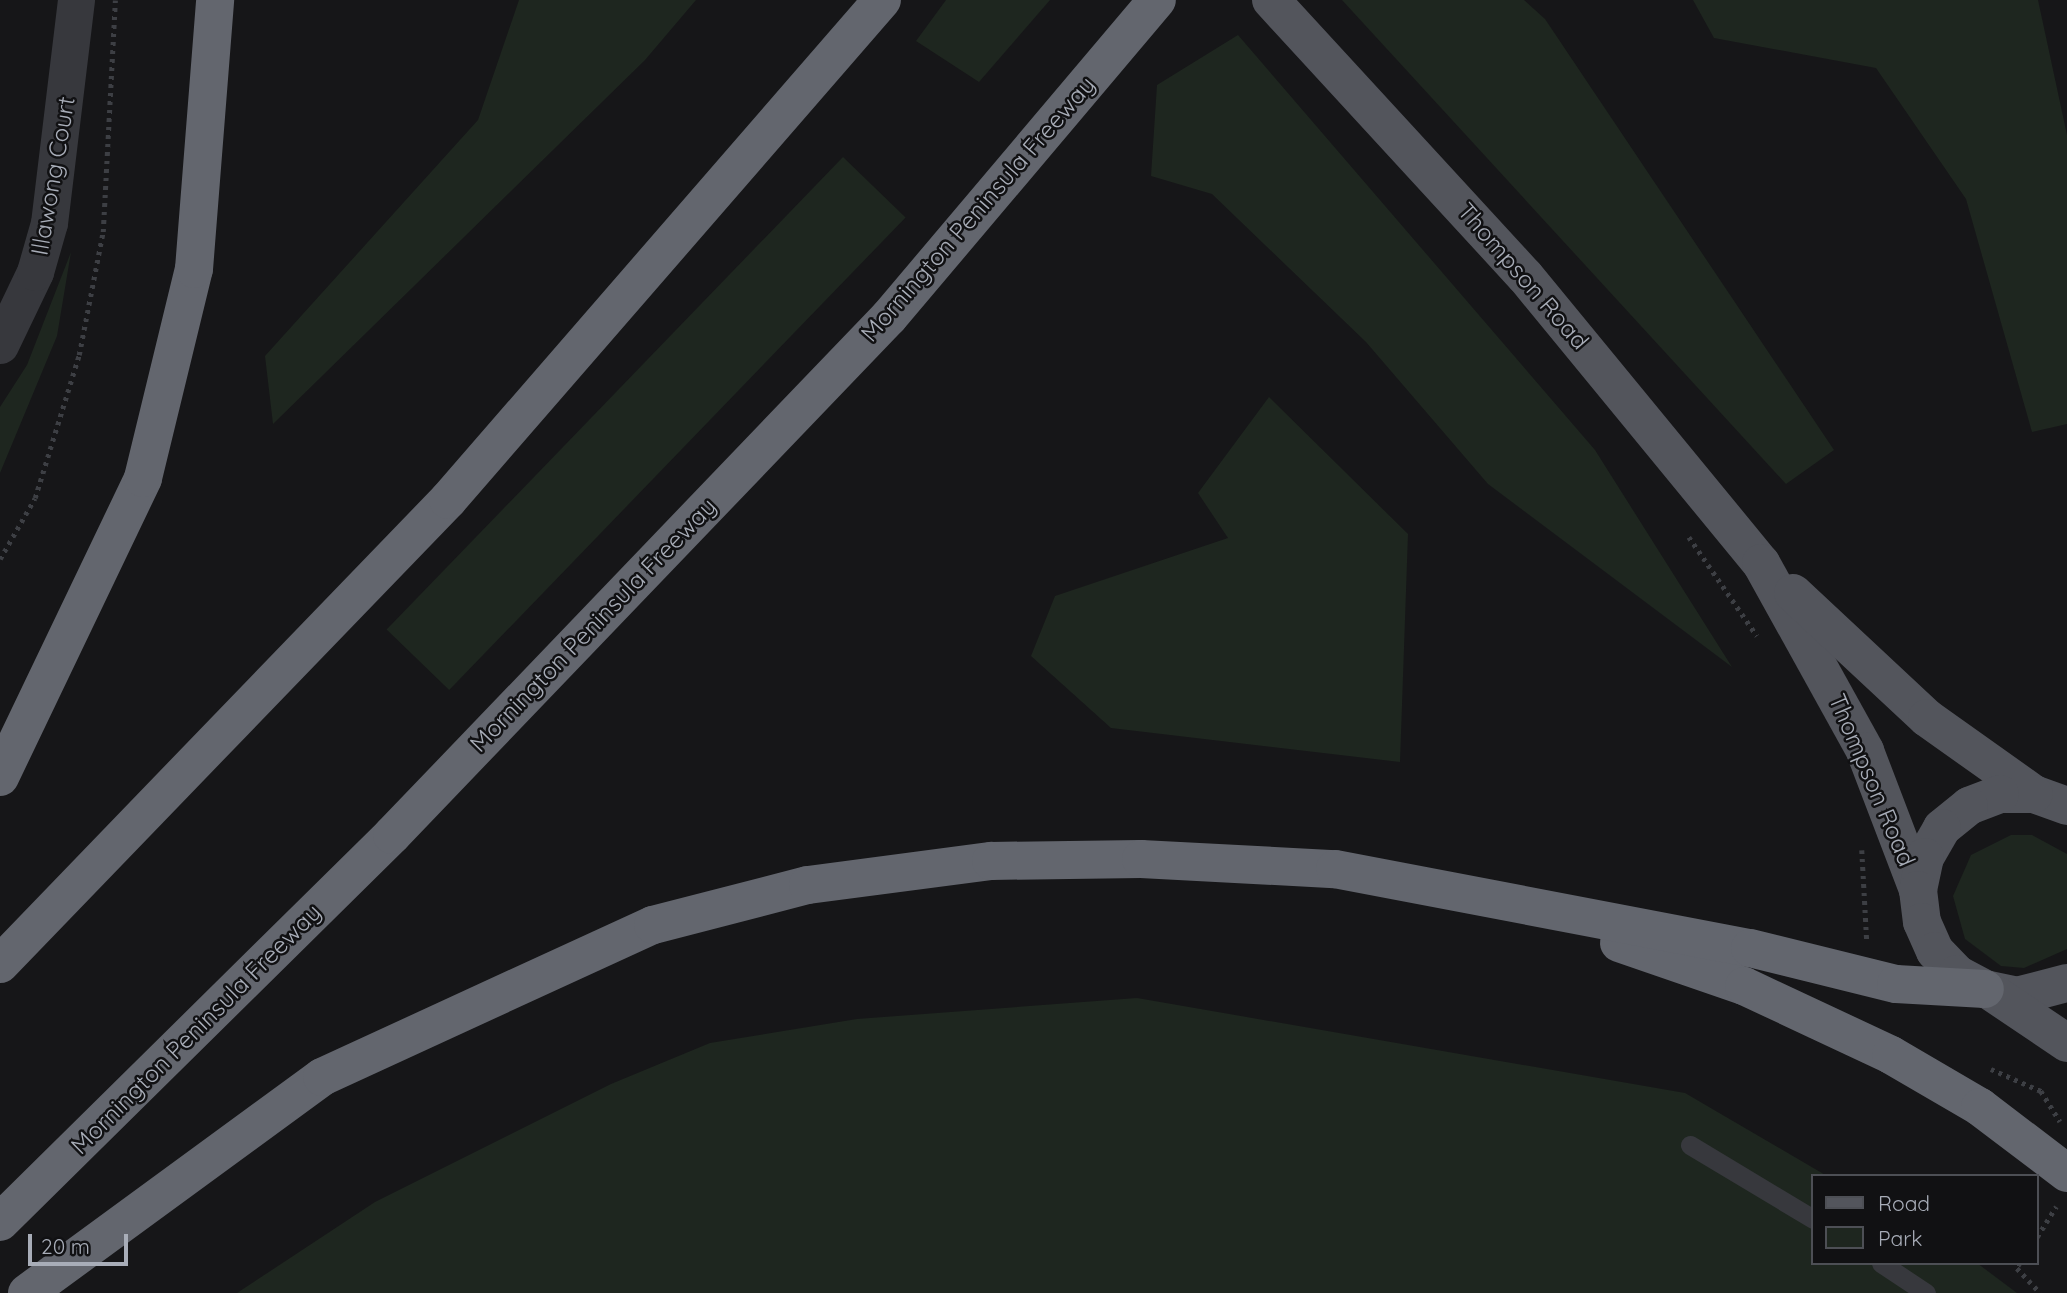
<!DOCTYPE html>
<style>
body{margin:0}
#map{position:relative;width:2067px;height:1293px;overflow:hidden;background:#161618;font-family:Quicksand,sans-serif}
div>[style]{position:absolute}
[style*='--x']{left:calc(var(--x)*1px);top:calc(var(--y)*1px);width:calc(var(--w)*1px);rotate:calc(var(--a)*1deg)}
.green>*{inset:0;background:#1e261f;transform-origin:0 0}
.path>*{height:4.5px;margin-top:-2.25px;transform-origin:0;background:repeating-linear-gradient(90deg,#3d3f44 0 3.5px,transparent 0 8.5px)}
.service>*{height:19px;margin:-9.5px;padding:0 9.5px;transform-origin:9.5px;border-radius:9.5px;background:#37383d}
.minor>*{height:37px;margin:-18.5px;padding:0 18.5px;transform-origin:18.5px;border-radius:18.5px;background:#37383d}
.primary>*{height:38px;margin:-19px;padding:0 19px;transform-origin:19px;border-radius:19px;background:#53555c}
.motorway>*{height:38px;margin:-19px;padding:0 19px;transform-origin:19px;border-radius:19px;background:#63666e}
span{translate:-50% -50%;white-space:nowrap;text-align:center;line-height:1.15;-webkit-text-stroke:5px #111113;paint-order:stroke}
.street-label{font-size:24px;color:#a8adb8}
.legend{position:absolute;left:1811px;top:1174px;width:228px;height:91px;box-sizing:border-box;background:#111113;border:2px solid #4d4f55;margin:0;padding:9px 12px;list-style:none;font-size:21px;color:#a8adb8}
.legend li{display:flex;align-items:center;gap:14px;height:35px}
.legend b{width:35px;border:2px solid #4d4f55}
.scale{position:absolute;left:28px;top:1234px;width:100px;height:32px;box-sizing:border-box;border:4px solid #a8adb8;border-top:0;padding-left:9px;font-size:21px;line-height:24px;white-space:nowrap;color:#a8adb8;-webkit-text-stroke:5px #111113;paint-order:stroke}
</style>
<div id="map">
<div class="green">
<div style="clip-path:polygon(519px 0,696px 0,645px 60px,273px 424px,265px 356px,478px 120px)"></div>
<div style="clip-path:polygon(946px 0,1050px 0,979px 82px,916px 41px)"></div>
<div style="clip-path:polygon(1342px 0,1524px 0,1545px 19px,1834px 450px,1786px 484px)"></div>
<div style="clip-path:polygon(1693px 0,2038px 0,2067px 135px,2067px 424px,2032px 432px,1966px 199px,1876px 68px,1714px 38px)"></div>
<div style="clip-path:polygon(1238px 35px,1595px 450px,1732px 667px,1488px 484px,1366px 342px,1212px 194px,1151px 176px,1157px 85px)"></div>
<div style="left:843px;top:157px;width:87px;height:657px;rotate:44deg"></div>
<div style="clip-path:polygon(71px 252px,57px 336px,0 473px,0 407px,27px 365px)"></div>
<div style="clip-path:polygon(1269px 397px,1408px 534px,1400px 762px,1111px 728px,1031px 656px,1055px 596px,1228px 538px,1198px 493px)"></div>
<div style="clip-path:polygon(2011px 835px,2032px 835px,2067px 854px,2067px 949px,2024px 968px,2001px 966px,1965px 939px,1953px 896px,1971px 855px)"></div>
<div style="clip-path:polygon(1137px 998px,1685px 1093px,1827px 1176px,1813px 1176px,1813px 1263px,1977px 1263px,2017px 1293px,237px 1293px,375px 1202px,611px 1084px,710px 1043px,857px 1019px)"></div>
</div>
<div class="path">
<div style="--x:1689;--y:537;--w:120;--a:55.5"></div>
<div style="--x:0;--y:559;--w:70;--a:-60.2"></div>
<div style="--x:35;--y:498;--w:150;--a:-72.9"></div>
<div style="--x:79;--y:355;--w:125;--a:-79"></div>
<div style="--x:103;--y:232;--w:232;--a:-87"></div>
<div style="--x:1862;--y:850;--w:92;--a:86.9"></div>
<div style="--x:1991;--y:1069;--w:55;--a:23.7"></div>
<div style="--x:2041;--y:1091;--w:36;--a:58"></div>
<div style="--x:2037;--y:1237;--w:36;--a:-58"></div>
<div style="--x:2020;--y:1263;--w:6;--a:121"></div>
<div style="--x:2017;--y:1268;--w:34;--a:47"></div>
</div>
<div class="service">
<div style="--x:1690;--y:1145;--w:144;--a:31"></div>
<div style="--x:1881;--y:1263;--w:54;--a:33.7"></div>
</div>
<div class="minor">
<div style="--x:0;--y:345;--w:81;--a:-64.4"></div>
<div style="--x:35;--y:272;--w:51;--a:-74.1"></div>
<div style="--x:49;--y:223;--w:225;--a:-83.1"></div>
</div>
<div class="primary">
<div style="--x:1271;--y:0;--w:375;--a:47.4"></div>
<div style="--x:1525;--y:276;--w:372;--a:50.6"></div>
<div style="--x:1761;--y:563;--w:215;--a:61"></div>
<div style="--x:1865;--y:751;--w:149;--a:69.1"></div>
<div style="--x:1793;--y:593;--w:183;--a:43"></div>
<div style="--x:1927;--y:718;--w:131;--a:35.4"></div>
<div style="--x:2067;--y:806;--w:35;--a:-160"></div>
<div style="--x:2034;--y:794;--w:34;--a:180"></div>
<div style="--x:2000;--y:794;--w:33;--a:159"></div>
<div style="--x:1969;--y:806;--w:35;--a:141"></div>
<div style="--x:1942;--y:828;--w:34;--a:120"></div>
<div style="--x:1925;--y:857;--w:34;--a:102"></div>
<div style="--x:1918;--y:890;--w:32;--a:83"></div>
<div style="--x:1922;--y:922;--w:32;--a:66"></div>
<div style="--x:1935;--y:951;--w:32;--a:46"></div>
<div style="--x:1957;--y:974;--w:32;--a:28"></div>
<div style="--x:1985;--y:989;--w:33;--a:12"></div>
<div style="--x:2017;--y:996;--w:52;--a:-14.6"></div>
<div style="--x:1990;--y:991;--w:93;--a:34"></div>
</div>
<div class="motorway">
<div style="--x:0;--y:777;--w:331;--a:-64.4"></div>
<div style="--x:143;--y:478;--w:215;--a:-76.3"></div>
<div style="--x:194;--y:269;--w:270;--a:-85.5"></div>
<div style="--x:1619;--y:943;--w:132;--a:19"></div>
<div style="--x:1744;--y:986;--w:162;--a:25.1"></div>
<div style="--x:1891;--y:1055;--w:103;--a:30.3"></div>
<div style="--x:1980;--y:1107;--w:109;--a:37.2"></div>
<div style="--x:0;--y:964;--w:645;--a:-46.01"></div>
<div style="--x:448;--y:500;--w:662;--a:-49.04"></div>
<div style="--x:0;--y:1222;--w:551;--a:-44.63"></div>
<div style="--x:392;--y:835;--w:718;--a:-46.19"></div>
<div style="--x:889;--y:317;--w:415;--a:-49.8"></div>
<div style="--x:27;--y:1293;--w:366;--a:-36.2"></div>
<div style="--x:322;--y:1077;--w:364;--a:-24.7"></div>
<div style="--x:653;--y:925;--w:160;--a:-14.5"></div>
<div style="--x:808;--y:885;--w:185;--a:-7.5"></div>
<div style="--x:991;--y:861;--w:150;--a:-0.8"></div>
<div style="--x:1141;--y:859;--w:194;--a:3"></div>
<div style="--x:1335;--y:869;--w:422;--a:10.8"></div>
<div style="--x:1750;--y:948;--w:150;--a:13.9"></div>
<div style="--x:1896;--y:984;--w:89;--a:3.2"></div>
</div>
<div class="street-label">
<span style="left:53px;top:176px;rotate:-80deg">Illawong Court</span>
<span style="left:978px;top:209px;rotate:-49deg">Mornington Peninsula Freeway</span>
<span style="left:1523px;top:276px;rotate:49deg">Thompson Road</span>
<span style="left:593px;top:625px;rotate:-46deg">Mornington Peninsula Freeway</span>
<span style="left:1872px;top:780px;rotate:67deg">Thompson Road</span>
<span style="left:196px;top:1029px;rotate:-45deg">Mornington Peninsula Freeway</span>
</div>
<ul class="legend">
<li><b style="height:9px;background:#53555c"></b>Road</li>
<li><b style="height:19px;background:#1e261f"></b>Park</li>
</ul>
<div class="scale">20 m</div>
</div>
